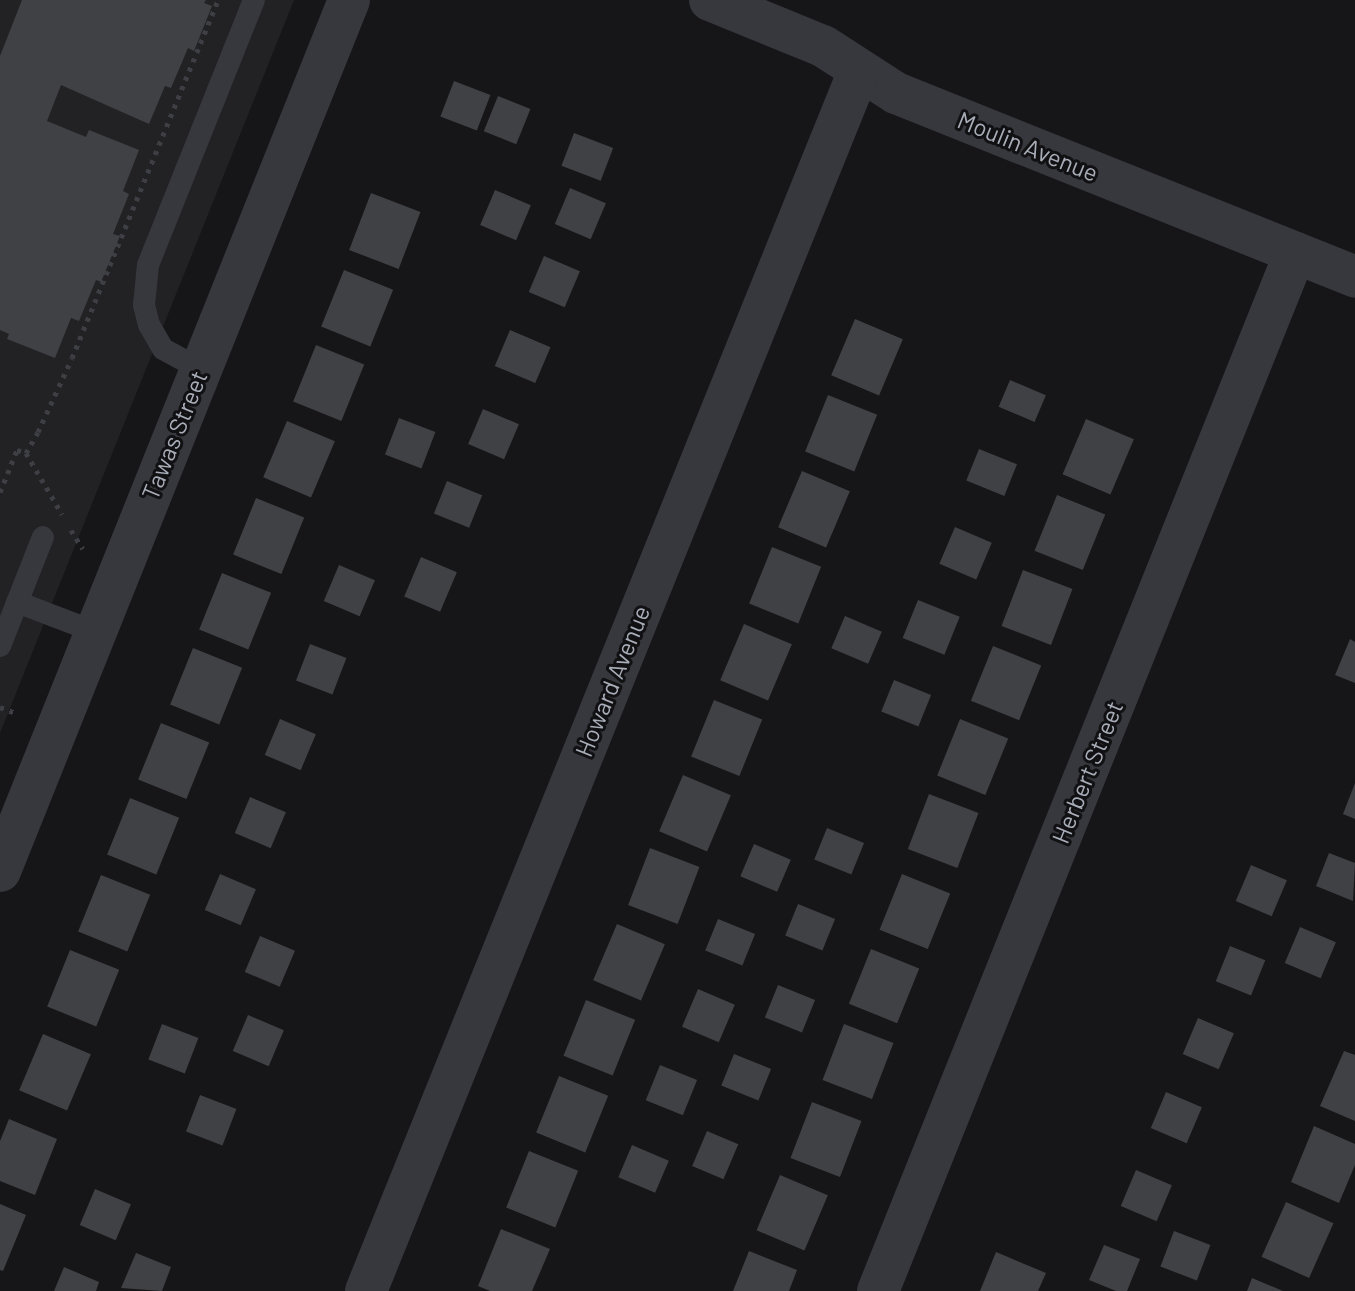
<!DOCTYPE html>
<style>
body{margin:0}
#map{position:relative;width:1355px;height:1291px;overflow:hidden;background:#161618;font-family:Barlow,sans-serif}
div>[style]{position:absolute}
[style*='--x']{left:calc(var(--x)*1px);top:calc(var(--y)*1px);width:calc(var(--w)*1px);rotate:calc(var(--a)*1deg)}
.built>*{inset:0;background:#222225}
.building>*{inset:0;background:#404145;transform-origin:0 0}
.path>*{height:5px;margin-top:-2.5px;transform-origin:0;background:repeating-linear-gradient(90deg,#3d3f44 0 4px,transparent 0 10px)}
.lane>*{height:22px;margin:-11px;padding:0 11px;transform-origin:11px;border-radius:11px;background:#37383d}
.street>*{height:42px;margin:-21px;padding:0 21px;transform-origin:21px;border-radius:21px;background:#37383d}
span{translate:-50% -50%;white-space:nowrap;text-align:center;line-height:1.15;-webkit-text-stroke:6px #111113;paint-order:stroke}
.street-label{font-size:24px;color:#a8adb8}
</style>
<div id="map">
<div class="built">
<div style="clip-path:polygon(0 0,294px 0,0 733px)"></div>
</div>
<div class="building">
<div style="clip-path:polygon(22px 0,206px 0,204px 3px,212px 6px,194px 51px,188px 48px,171px 88px,165px 86px,149px 124px,61px 85px,47px 121px,86px 137px,89px 130px,139px 150px,123px 191px,129px 194px,113px 234px,120px 236px,101px 282px,96px 280px,79px 321px,71px 318px,55px 358px,7px 339px,9px 334px,0 330px,0 56px)"></div>
<div style="left:454px;top:81px;width:39px;height:38px;rotate:21deg"></div>
<div style="left:498px;top:96px;width:35px;height:38px;rotate:22deg"></div>
<div style="left:574px;top:133px;width:42px;height:35px;rotate:21deg"></div>
<div style="left:570px;top:188px;width:39px;height:39px;rotate:23deg"></div>
<div style="left:495px;top:190px;width:39px;height:38px;rotate:23deg"></div>
<div style="left:371px;top:193px;width:53px;height:61px;rotate:21deg"></div>
<div style="left:544px;top:256px;width:39px;height:39px;rotate:23deg"></div>
<div style="left:344px;top:270px;width:53px;height:61px;rotate:22deg"></div>
<div style="left:855px;top:319px;width:52px;height:61px;rotate:23deg"></div>
<div style="left:510px;top:330px;width:44px;height:39px;rotate:23deg"></div>
<div style="left:316px;top:345px;width:52px;height:61px;rotate:22deg"></div>
<div style="left:1010px;top:380px;width:39px;height:29px;rotate:23deg"></div>
<div style="left:828px;top:395px;width:53px;height:61px;rotate:22deg"></div>
<div style="left:483px;top:409px;width:39px;height:38px;rotate:23deg"></div>
<div style="left:399px;top:418px;width:39px;height:39px;rotate:21deg"></div>
<div style="left:1086px;top:419px;width:52px;height:60px;rotate:23deg"></div>
<div style="left:287px;top:421px;width:52px;height:61px;rotate:23deg"></div>
<div style="left:979px;top:449px;width:41px;height:34px;rotate:22deg"></div>
<div style="left:802px;top:471px;width:52px;height:61px;rotate:23deg"></div>
<div style="left:447px;top:481px;width:38px;height:35px;rotate:22deg"></div>
<div style="left:1057px;top:495px;width:52px;height:60px;rotate:22deg"></div>
<div style="left:256px;top:498px;width:52px;height:61px;rotate:22deg"></div>
<div style="left:955px;top:527px;width:40px;height:40px;rotate:23deg"></div>
<div style="left:772px;top:547px;width:53px;height:61px;rotate:22deg"></div>
<div style="left:421px;top:557px;width:39px;height:43px;rotate:23deg"></div>
<div style="left:339px;top:565px;width:39px;height:39px;rotate:23deg"></div>
<div style="left:1023px;top:570px;width:53px;height:60px;rotate:21deg"></div>
<div style="left:222px;top:573px;width:53px;height:61px;rotate:22deg"></div>
<div style="left:918px;top:600px;width:45px;height:41px;rotate:22deg"></div>
<div style="left:845px;top:616px;width:40px;height:35px;rotate:23deg"></div>
<div style="left:744px;top:624px;width:52px;height:61px;rotate:23deg"></div>
<div style="clip-path:polygon(1350px 639px,1355px 642px,1355px 683px,1335px 675px)"></div>
<div style="left:310px;top:644px;width:39px;height:39px;rotate:21deg"></div>
<div style="left:993px;top:646px;width:52px;height:59px;rotate:22deg"></div>
<div style="left:193px;top:648px;width:53px;height:61px;rotate:22deg"></div>
<div style="left:894px;top:680px;width:40px;height:34px;rotate:22deg"></div>
<div style="left:714px;top:700px;width:52px;height:61px;rotate:22deg"></div>
<div style="left:280px;top:719px;width:39px;height:39px;rotate:23deg"></div>
<div style="left:960px;top:719px;width:52px;height:61px;rotate:22deg"></div>
<div style="left:161px;top:723px;width:52px;height:61px;rotate:22deg"></div>
<div style="left:683px;top:775px;width:52px;height:61px;rotate:23deg"></div>
<div style="clip-path:polygon(1355px 783px,1355px 819px,1343px 814px)"></div>
<div style="left:929px;top:794px;width:53px;height:59px;rotate:21deg"></div>
<div style="left:250px;top:797px;width:39px;height:39px;rotate:23deg"></div>
<div style="left:130px;top:798px;width:53px;height:61px;rotate:22deg"></div>
<div style="left:827px;top:828px;width:40px;height:34px;rotate:22deg"></div>
<div style="left:754px;top:844px;width:40px;height:35px;rotate:23deg"></div>
<div style="left:650px;top:848px;width:53px;height:61px;rotate:21deg"></div>
<div style="clip-path:polygon(1329px 853px,1355px 863px,1353px 901px,1316px 886px)"></div>
<div style="left:1251px;top:865px;width:39px;height:39px;rotate:23deg"></div>
<div style="left:220px;top:874px;width:39px;height:39px;rotate:23deg"></div>
<div style="left:902px;top:874px;width:52px;height:60px;rotate:22deg"></div>
<div style="left:101px;top:875px;width:53px;height:61px;rotate:22deg"></div>
<div style="left:798px;top:904px;width:40px;height:34px;rotate:22deg"></div>
<div style="left:718px;top:919px;width:40px;height:34px;rotate:22deg"></div>
<div style="left:617px;top:924px;width:52px;height:61px;rotate:23deg"></div>
<div style="left:1300px;top:927px;width:39px;height:39px;rotate:23deg"></div>
<div style="left:260px;top:936px;width:38px;height:39px;rotate:23deg"></div>
<div style="left:1230px;top:946px;width:38px;height:38px;rotate:22deg"></div>
<div style="left:871px;top:949px;width:52px;height:59px;rotate:22deg"></div>
<div style="left:70px;top:950px;width:53px;height:61px;rotate:22deg"></div>
<div style="left:778px;top:985px;width:40px;height:35px;rotate:22deg"></div>
<div style="left:698px;top:989px;width:40px;height:41px;rotate:23deg"></div>
<div style="left:586px;top:1000px;width:53px;height:60px;rotate:22deg"></div>
<div style="left:248px;top:1015px;width:39px;height:39px;rotate:23deg"></div>
<div style="left:1198px;top:1018px;width:39px;height:39px;rotate:23deg"></div>
<div style="left:162px;top:1024px;width:39px;height:38px;rotate:21deg"></div>
<div style="left:844px;top:1024px;width:53px;height:60px;rotate:21deg"></div>
<div style="left:43px;top:1034px;width:52px;height:61px;rotate:23deg"></div>
<div style="clip-path:polygon(1344px 1051px,1355px 1055px,1355px 1121px,1320px 1106px)"></div>
<div style="left:734px;top:1054px;width:40px;height:34px;rotate:22deg"></div>
<div style="left:660px;top:1065px;width:40px;height:38px;rotate:22deg"></div>
<div style="left:559px;top:1076px;width:53px;height:61px;rotate:22deg"></div>
<div style="left:1166px;top:1092px;width:39px;height:39px;rotate:23deg"></div>
<div style="left:200px;top:1095px;width:39px;height:39px;rotate:21deg"></div>
<div style="left:812px;top:1102px;width:53px;height:60px;rotate:21deg"></div>
<div style="clip-path:polygon(9px 1119px,57px 1139px,35px 1195px,0 1181px,0 1141px)"></div>
<div style="clip-path:polygon(1314px 1126px,1355px 1144px,1355px 1165px,1339px 1203px,1291px 1182px)"></div>
<div style="left:707px;top:1131px;width:34px;height:38px;rotate:23deg"></div>
<div style="left:632px;top:1145px;width:40px;height:35px;rotate:23deg"></div>
<div style="left:529px;top:1151px;width:53px;height:61px;rotate:22deg"></div>
<div style="left:1136px;top:1170px;width:39px;height:39px;rotate:23deg"></div>
<div style="left:780px;top:1175px;width:52px;height:60px;rotate:23deg"></div>
<div style="left:95px;top:1189px;width:39px;height:39px;rotate:23deg"></div>
<div style="left:1286px;top:1202px;width:52px;height:60px;rotate:24deg"></div>
<div style="clip-path:polygon(0 1204px,26px 1215px,3px 1271px,0 1270px)"></div>
<div style="clip-path:polygon(501px 1229px,550px 1249px,532px 1291px,490px 1291px,478px 1286px)"></div>
<div style="left:1174px;top:1231px;width:39px;height:38px;rotate:21deg"></div>
<div style="clip-path:polygon(1104px 1245px,1140px 1259px,1127px 1291px,1116px 1291px,1089px 1280px)"></div>
<div style="clip-path:polygon(749px 1251px,797px 1270px,789px 1291px,733px 1291px)"></div>
<div style="clip-path:polygon(996px 1252px,1046px 1273px,1038px 1291px,980px 1291px)"></div>
<div style="clip-path:polygon(136px 1253px,171px 1267px,162px 1291px,121px 1288px)"></div>
<div style="clip-path:polygon(64px 1267px,99px 1282px,96px 1291px,54px 1291px)"></div>
<div style="clip-path:polygon(1252px 1278px,1283px 1291px,1247px 1291px)"></div>
</div>
<div class="path">
<div style="--x:26;--y:453;--w:71;--a:59.5"></div>
<div style="--x:0;--y:492;--w:45;--a:-68"></div>
<div style="--x:17;--y:450;--w:9;--a:18"></div>
<div style="--x:26;--y:453;--w:24;--a:-60"></div>
<div style="--x:38;--y:432;--w:81;--a:-65.3"></div>
<div style="--x:72;--y:358;--w:387;--a:-67.8"></div>
<div style="--x:71;--y:530;--w:22;--a:58"></div>
<div style="--x:0;--y:707;--w:17;--a:21"></div>
</div>
<div class="lane">
<div style="--x:200;--y:369;--w:42;--a:-151.6"></div>
<div style="--x:163;--y:349;--w:28;--a:-120"></div>
<div style="--x:149;--y:325;--w:21;--a:-104"></div>
<div style="--x:144;--y:305;--w:40;--a:-84.3"></div>
<div style="--x:148;--y:265;--w:285;--a:-68.2"></div>
<div style="--x:17;--y:602;--w:84;--a:21"></div>
<div style="--x:0;--y:646;--w:117;--a:-68.5"></div>
</div>
<div class="street">
<div style="--x:710;--y:0;--w:122;--a:22.2"></div>
<div style="--x:823;--y:46;--w:87;--a:32.8"></div>
<div style="--x:896;--y:93;--w:495;--a:21.8"></div>
<div style="--x:0;--y:871;--w:938;--a:-68.16"></div>
<div style="--x:366;--y:1291;--w:1316;--a:-68"></div>
<div style="--x:878;--y:1291;--w:1119;--a:-68.11"></div>
</div>
<div class="street-label">
<span style="left:1028px;top:146px;rotate:22deg">Moulin Avenue</span>
<span style="left:174px;top:435px;rotate:-68deg">Tawas Street</span>
<span style="left:612px;top:681px;rotate:-68deg">Howard Avenue</span>
<span style="left:1087px;top:772px;rotate:-68deg">Herbert Street</span>
</div>
</div>
